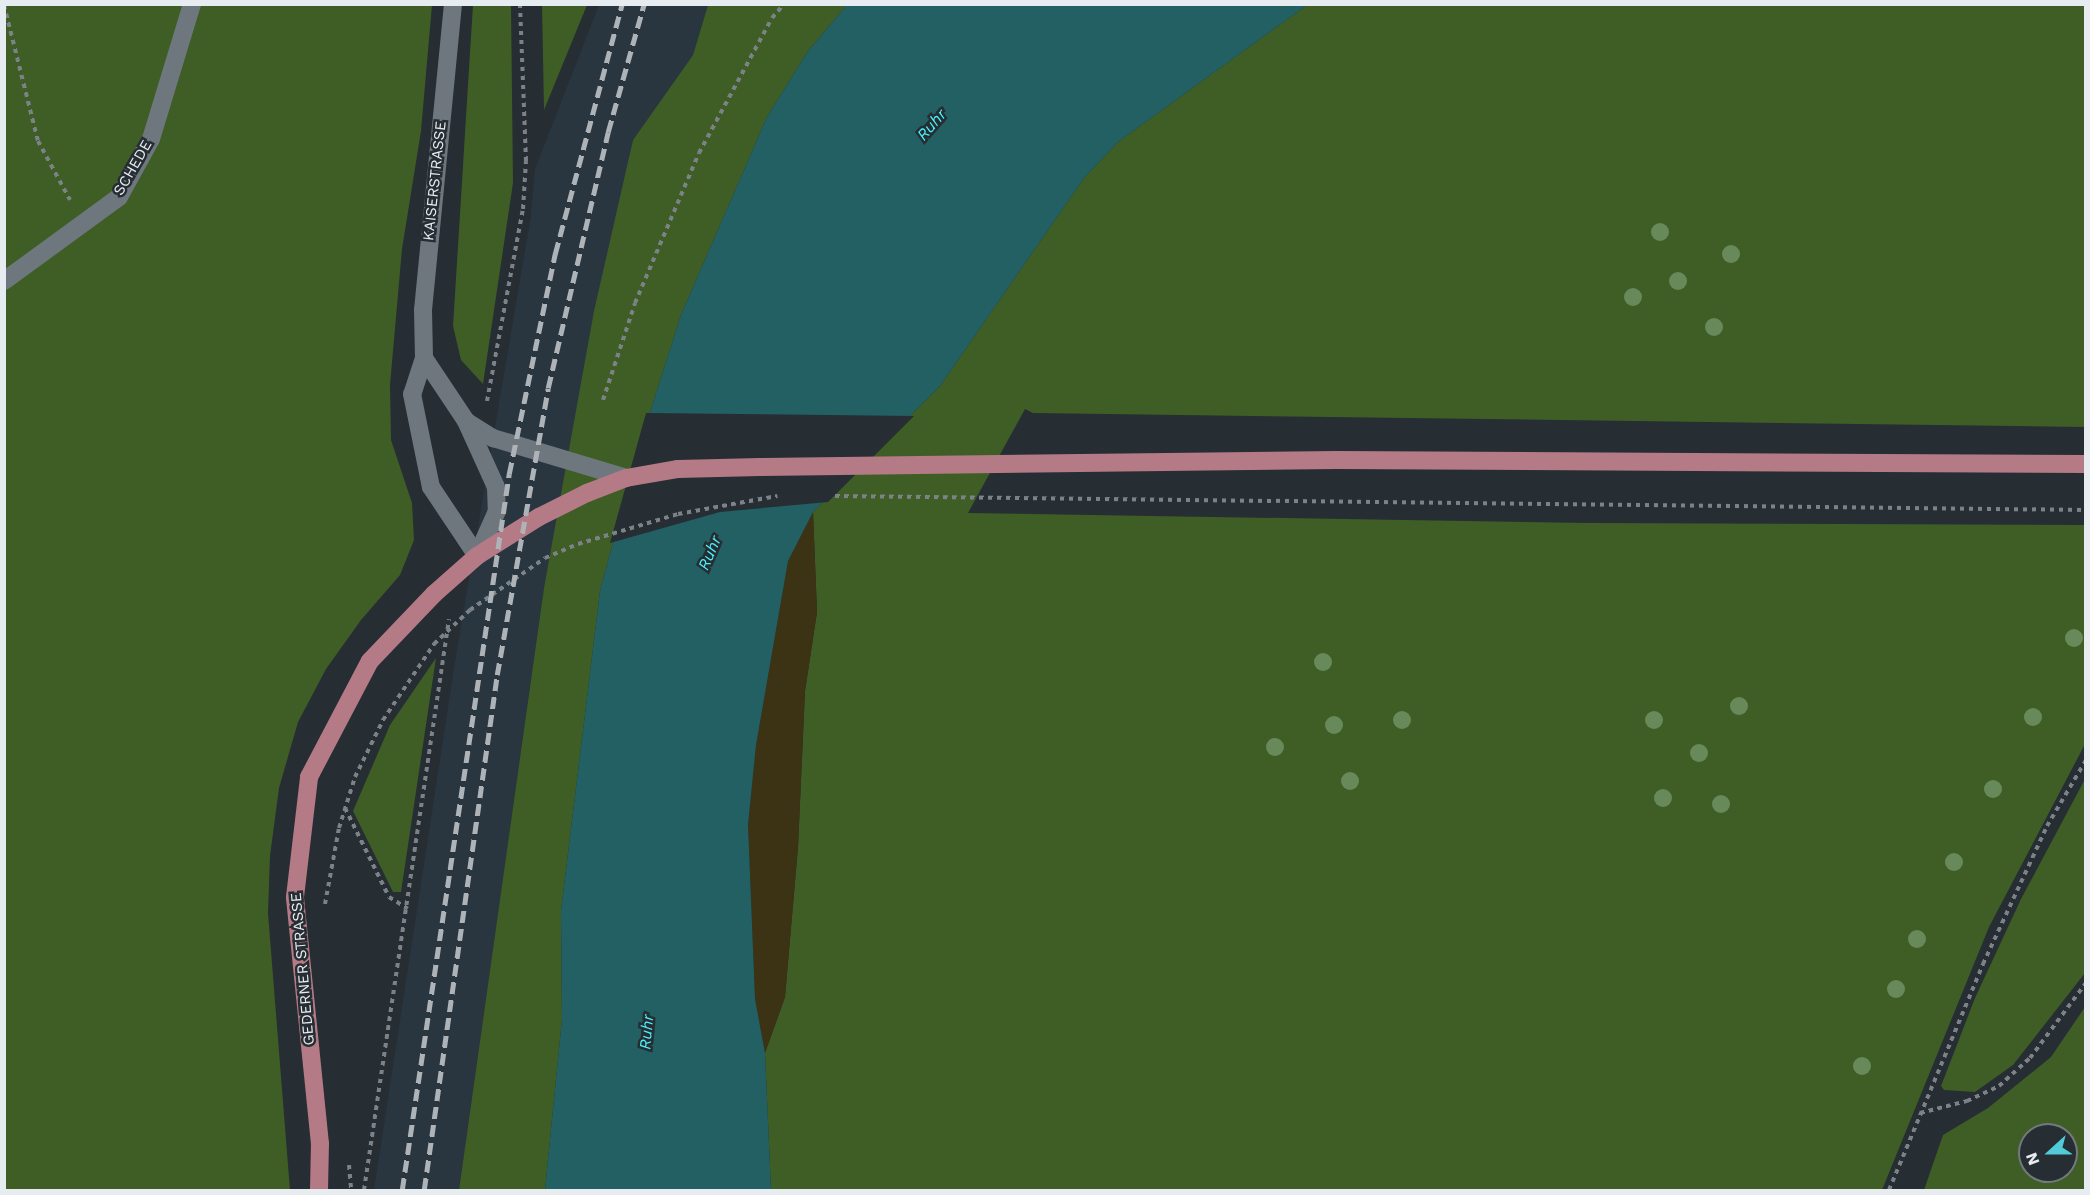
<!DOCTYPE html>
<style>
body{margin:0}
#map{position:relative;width:2090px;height:1195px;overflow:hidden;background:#262d33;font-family:"Work Sans",sans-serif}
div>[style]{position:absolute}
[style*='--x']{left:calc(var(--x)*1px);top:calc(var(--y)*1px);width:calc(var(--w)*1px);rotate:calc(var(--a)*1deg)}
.built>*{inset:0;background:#293640}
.green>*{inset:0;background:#3e5e26}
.sand>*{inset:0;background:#3b3313}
.water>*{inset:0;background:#236064}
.pier>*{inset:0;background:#262d33}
.path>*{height:4px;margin-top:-2px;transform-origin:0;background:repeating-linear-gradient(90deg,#7c8287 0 4.5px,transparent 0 9px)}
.minor>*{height:18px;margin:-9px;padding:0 9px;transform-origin:9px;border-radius:9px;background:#6f777e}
.major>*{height:18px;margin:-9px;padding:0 9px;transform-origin:9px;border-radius:9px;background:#b47a85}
.rail>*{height:4.5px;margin-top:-2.25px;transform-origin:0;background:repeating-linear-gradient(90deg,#aeb3b8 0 12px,transparent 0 18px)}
.trees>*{width:18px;height:18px;margin:-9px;border-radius:50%;background:#68895a}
span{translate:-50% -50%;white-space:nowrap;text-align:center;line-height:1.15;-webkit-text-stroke:5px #262d33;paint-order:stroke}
.street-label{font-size:15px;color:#e7ecf0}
.water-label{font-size:16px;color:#49f2fb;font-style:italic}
.frame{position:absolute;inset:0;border:6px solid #e7ecf0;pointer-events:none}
.north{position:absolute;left:2018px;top:1123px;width:60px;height:60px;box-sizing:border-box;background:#262d33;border:2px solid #73797f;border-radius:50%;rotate:249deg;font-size:16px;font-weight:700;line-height:24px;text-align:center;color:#e7ecf0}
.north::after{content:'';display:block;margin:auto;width:21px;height:27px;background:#52cbd9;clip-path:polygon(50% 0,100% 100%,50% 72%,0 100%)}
</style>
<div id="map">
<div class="built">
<div style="clip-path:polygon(599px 5px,708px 5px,693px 55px,633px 140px,544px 588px,459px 1190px,374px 1190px,456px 656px,531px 216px,535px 169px)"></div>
</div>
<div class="green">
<div style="clip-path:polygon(5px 5px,432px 5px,421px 131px,402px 249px,390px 385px,391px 440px,412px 503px,414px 540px,400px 575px,361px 620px,326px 669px,298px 722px,279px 788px,270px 856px,268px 913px,290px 1190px,5px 1190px)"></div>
<div style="clip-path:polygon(473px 5px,511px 5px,513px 183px,483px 384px,461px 360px,453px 326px)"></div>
<div style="clip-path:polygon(542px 5px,587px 5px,544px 110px)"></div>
<div style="clip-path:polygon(708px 5px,847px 5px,808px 51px,767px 117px,681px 315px,638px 450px,600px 591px,561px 911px,562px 1019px,545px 1190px,459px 1190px,544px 588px,594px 311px,633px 140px,693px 55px)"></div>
<div style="clip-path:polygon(1307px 5px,2085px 5px,2085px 427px,1033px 413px,1025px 409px,968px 513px,1590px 523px,2085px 525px,2085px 744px,1989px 927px,1882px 1190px,771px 1190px,765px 1053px,785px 997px,798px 847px,805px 691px,817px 612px,813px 512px,940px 386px,1084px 178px,1118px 142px)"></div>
<div style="clip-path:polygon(436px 658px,401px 892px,393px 892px,353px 811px,390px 725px)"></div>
<div style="clip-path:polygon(2085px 779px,2085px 973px,2013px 1065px,1975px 1092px,1944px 1090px,1941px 1086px,1975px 998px,2021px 899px)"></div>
<div style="clip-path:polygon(evenodd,2085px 1007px,2085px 1190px,1924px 1190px,1943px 1135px,1988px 1108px,2051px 1057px,2085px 1007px,2030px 1135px,2066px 1135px,2066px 1171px,2030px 1171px,2030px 1135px)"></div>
</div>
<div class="sand">
<div style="clip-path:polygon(813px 512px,817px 612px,805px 691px,798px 847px,785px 997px,765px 1053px,755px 999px,748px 825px,756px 745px,788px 561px)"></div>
</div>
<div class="water">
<div style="clip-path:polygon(847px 5px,1307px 5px,1118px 142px,1084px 178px,940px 386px,813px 512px,788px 561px,756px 745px,748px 825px,755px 999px,765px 1053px,771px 1190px,545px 1190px,562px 1019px,561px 911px,600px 591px,638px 450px,681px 315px,767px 117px,808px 51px)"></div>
</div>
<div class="pier">
<div style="clip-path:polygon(646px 413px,914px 416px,828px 502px,720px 512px,610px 543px)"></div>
</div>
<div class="path">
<div style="--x:4;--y:5;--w:140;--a:76"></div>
<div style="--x:38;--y:141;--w:67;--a:61.5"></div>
<div style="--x:603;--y:400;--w:102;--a:-71.7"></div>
<div style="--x:635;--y:303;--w:163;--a:-66.9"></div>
<div style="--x:699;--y:153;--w:153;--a:-61.6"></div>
<div style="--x:772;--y:18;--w:18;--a:-49"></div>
<div style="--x:487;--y:401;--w:195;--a:-79.4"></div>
<div style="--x:523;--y:209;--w:48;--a:-86.4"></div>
<div style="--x:526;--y:161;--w:157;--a:-92.2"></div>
<div style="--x:835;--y:496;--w:1251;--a:0.64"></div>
<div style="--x:345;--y:808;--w:99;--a:63.7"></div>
<div style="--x:389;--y:897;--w:22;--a:32"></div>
<div style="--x:325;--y:904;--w:77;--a:-79.6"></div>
<div style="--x:339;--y:828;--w:53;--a:-72.6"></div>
<div style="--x:355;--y:777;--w:64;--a:-63.8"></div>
<div style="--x:383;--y:720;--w:92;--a:-56.1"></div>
<div style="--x:434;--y:644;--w:50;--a:-43.4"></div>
<div style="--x:470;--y:610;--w:91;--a:-34.7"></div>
<div style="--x:545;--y:558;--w:36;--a:-23"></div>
<div style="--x:578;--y:544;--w:104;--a:-16.7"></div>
<div style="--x:678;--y:514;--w:101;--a:-10.3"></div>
<div style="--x:1920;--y:1113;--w:49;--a:-14.3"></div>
<div style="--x:1967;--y:1101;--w:35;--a:-25"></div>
<div style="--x:1999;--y:1086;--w:42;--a:-42.1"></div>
<div style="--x:2030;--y:1058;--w:94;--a:-53.3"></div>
<div style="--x:349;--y:1165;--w:25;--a:85"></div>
<div style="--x:364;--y:1190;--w:577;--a:-81.53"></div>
<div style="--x:1889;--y:1190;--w:245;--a:-67.4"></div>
<div style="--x:1983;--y:964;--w:152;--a:-65.1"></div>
<div style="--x:2047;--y:826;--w:77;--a:-59.4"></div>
</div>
<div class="minor">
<div style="--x:453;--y:4;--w:307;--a:95.6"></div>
<div style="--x:423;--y:310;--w:48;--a:88.8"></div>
<div style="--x:424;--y:358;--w:38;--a:108"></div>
<div style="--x:412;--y:394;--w:95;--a:78.5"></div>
<div style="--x:431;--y:487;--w:83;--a:56.3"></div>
<div style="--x:4;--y:281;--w:142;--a:-36.1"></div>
<div style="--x:119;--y:197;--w:66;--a:-61.1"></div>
<div style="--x:151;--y:139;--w:141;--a:-73.1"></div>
<div style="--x:424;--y:358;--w:76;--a:56.3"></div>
<div style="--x:466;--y:421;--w:72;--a:65.6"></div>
<div style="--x:496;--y:487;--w:24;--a:88"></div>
<div style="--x:497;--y:511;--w:49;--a:114"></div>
<div style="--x:467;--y:422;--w:31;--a:32"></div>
<div style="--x:493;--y:438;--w:139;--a:16.7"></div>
</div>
<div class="major">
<div style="--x:319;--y:1190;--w:46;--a:-88.8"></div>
<div style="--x:320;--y:1144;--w:248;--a:-95.8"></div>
<div style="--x:295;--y:897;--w:121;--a:-83.3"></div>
<div style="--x:309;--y:777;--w:131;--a:-62.3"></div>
<div style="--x:370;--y:661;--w:93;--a:-46.3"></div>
<div style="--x:434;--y:594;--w:57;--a:-41.5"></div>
<div style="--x:477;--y:556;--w:73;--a:-32.2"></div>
<div style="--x:539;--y:517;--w:54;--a:-26.6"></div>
<div style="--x:587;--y:493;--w:42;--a:-21"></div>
<div style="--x:626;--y:478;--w:53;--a:-9.8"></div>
<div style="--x:678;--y:469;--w:82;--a:-1.4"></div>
<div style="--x:760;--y:467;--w:576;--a:-0.7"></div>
<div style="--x:1336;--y:460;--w:750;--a:0.31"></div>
</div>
<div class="rail">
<div style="--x:402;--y:1190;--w:724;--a:-81.5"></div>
<div style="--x:509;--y:474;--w:225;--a:-78.2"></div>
<div style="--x:555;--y:254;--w:259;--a:-75"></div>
<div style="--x:424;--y:1190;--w:520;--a:-81.93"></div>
<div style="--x:497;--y:675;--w:291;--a:-79.9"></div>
<div style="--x:548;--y:388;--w:263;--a:-76.8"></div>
<div style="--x:608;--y:132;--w:133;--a:-74.3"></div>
</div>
<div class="trees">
<div style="left:1660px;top:232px"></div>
<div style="left:1731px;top:254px"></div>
<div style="left:1678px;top:281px"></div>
<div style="left:1633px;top:297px"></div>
<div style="left:1714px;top:327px"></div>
<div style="left:2074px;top:638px"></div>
<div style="left:1323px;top:662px"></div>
<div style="left:1739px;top:706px"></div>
<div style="left:2033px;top:717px"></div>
<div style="left:1402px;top:720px"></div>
<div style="left:1654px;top:720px"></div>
<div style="left:1334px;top:725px"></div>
<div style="left:1275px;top:747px"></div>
<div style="left:1699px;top:753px"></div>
<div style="left:1350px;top:781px"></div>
<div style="left:1993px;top:789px"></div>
<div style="left:1663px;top:798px"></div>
<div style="left:1721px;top:804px"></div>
<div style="left:1954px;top:862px"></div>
<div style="left:1917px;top:939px"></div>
<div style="left:1896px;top:989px"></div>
<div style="left:1862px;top:1066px"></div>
</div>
<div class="street-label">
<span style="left:133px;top:168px;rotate:-60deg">SCHEDE</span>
<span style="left:435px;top:181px;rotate:-84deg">KAISERSTRASSE</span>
<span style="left:303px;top:969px;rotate:-95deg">GEDERNER STRASSE</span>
</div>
<div class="water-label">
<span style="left:932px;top:125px;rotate:-49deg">Ruhr</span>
<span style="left:710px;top:553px;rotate:-67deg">Ruhr</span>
<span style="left:647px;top:1032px;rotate:-85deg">Ruhr</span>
</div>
<div class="frame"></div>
<div class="north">N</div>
</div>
